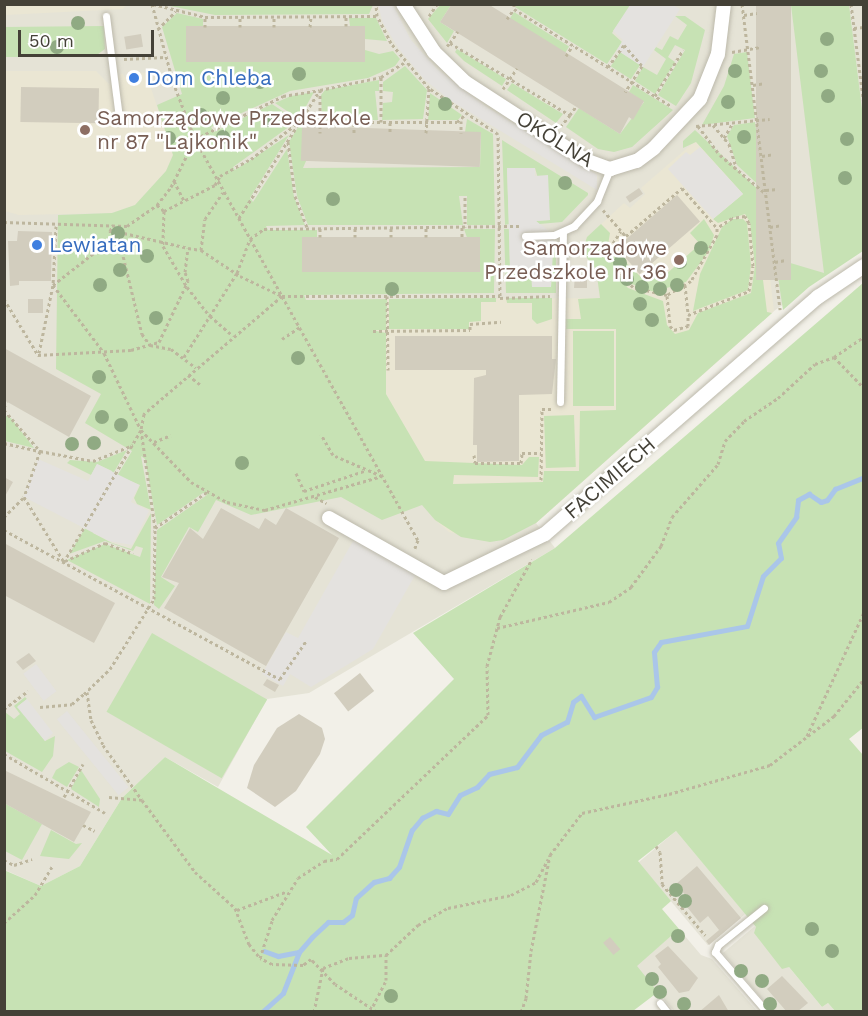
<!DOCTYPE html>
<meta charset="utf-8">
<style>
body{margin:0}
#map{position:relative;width:868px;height:1016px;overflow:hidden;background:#f2f0e8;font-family:"Work Sans",sans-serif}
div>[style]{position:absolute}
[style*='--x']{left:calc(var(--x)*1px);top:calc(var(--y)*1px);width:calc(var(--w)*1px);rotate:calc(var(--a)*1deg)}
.residential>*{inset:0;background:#e5e3d6;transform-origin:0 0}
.education>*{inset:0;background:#eae6d3}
.green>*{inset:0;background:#c7e2b4;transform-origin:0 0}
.parking>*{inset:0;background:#e4e2df;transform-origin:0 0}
.stream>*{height:5px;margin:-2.5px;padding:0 2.5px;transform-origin:2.5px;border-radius:2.5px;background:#aac6e9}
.building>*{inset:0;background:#d2cdbe;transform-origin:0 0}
.round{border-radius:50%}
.path>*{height:3px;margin-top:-1.5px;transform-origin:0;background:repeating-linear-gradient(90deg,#bdb69e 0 3px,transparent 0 6px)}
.roads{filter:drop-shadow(0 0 2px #bcb9ab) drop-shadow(0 0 2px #bcb9ab)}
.service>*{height:7px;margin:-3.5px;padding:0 3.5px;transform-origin:3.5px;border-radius:3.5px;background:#fff}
.minor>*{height:14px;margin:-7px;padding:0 7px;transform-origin:7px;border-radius:7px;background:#fff}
.trees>*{width:14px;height:14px;margin:-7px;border-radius:50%;background:#90aa83}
.dots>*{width:16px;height:16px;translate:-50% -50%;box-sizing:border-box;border:3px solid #fff;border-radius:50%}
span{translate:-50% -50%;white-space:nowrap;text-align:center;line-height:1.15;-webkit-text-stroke:5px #fff;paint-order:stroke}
.shop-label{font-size:21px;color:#366cbe}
.left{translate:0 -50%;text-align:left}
.education-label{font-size:21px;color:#785e54}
.right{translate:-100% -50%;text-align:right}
.street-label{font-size:21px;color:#444137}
.frame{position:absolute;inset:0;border:6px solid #444137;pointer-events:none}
.scale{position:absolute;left:18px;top:30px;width:136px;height:27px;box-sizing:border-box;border:3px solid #444137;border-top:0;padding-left:8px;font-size:18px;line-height:21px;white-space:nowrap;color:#444137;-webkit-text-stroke:4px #fff;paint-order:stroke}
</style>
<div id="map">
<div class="residential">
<div style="clip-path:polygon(5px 5px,863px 5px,863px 248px,774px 311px,536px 523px,555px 548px,309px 693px,267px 699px,218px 787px,165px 757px,122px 798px,80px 866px,41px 886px,5px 870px)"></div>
<div style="left:676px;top:831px;width:108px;height:49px;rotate:50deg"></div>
<div style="clip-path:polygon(755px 926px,822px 1007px,828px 1003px,835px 1011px,772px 1011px,723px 953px)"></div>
<div style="clip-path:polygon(679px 929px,701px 955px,712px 959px,757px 1011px,674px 1011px,636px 966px)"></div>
</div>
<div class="education">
<div style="clip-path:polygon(5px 4px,126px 4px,126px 5px,123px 9px,5px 15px)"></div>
<div style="clip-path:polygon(4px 71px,96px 71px,109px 84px,122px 73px,131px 85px,136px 86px,141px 81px,137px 72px,146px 73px,173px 155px,166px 171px,135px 205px,112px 213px,19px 215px,5px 211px)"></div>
<div style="clip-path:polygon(701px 136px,762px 211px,774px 311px,536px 523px,490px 542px,449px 532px,435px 520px,306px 300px,600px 298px,596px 269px,582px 252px,587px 237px,624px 203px,630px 208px,645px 194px,641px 188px)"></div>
</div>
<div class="green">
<div style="clip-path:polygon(517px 4px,549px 5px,631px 5px,612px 33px,622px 42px,607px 64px,515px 7px)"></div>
<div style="clip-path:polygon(373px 5px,369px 14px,215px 15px,165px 5px)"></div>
<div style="clip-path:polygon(440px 5px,456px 5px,451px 5px,440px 22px,454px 31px,447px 43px,428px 19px)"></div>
<div style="clip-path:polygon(791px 5px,849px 5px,864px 125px,863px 251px,809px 287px,783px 310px,776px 264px,787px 262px,824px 273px)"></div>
<div style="left:514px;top:12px;width:65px;height:8px;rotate:32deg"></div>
<div style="clip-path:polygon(177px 13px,203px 19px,203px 27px,186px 28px,186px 62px,365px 50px,379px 54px,393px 51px,400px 59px,395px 66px,368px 78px,290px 91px,211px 127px,214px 132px,272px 104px,297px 121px,233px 167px,235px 170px,289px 135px,250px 198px,253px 202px,287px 149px,294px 197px,305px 225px,266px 226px,268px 230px,317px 230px,317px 237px,302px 237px,302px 272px,479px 272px,464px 229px,495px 229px,494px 293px,304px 295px,306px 300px,387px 299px,386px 330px,372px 330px,386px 333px,386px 394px,425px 461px,522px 465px,529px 457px,539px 457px,538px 477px,454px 475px,453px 484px,543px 482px,544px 471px,579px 471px,580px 411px,616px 410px,616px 329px,566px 329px,565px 319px,581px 319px,578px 299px,600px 298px,596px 269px,582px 252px,587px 237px,601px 224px,610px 233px,608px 245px,614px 251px,620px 279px,628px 288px,663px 301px,667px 325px,675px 334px,689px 330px,698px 313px,751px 293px,755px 266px,750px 222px,745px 214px,718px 223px,713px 219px,743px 194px,696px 142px,683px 148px,683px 141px,695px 130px,764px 195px,764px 222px,756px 224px,767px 312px,772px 313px,536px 523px,503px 540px,490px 542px,461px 537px,435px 520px,422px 505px,382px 520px,341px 497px,251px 515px,216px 500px,198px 532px,189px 527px,161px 577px,175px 586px,159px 609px,154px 605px,157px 530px,207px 495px,203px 493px,157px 525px,145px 459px,141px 456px,151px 510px,137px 504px,134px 498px,140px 485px,121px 477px,115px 488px,111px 486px,132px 451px,85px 423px,101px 394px,56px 369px,58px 215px,112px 213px,135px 205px,166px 171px,173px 155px,157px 105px,182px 94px,162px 27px)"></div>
<div style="clip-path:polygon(675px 16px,685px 16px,705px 30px,691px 83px,676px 106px,658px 95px,685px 50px,675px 45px,668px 57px,675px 62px,655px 94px,635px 81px,643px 67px,657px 75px,666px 59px,654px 50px,656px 47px,662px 50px,670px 36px,678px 40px,687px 25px)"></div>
<div style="clip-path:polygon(349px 18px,376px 18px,387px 41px,365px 39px,350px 26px)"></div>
<div style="clip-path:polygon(104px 26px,105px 49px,94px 57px,5px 57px,4px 27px)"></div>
<div style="clip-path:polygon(457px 49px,506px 79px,502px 86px,464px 61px,455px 52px)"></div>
<div style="left:620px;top:52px;width:24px;height:17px;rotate:33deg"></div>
<div style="clip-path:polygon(747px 52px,755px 118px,702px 125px,724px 86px,734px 54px)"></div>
<div style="clip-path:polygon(405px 66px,427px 90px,423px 119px,382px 120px,383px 103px,392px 102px,393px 92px,383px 91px,383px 82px)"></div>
<div style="clip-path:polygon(379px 80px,379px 91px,375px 91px,378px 120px,322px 120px,321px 95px,325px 90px)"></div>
<div style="clip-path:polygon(512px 83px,563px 114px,556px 123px,507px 90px)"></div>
<div style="clip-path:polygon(633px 85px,673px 110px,632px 147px,614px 152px,598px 149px,566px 127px,579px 108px,620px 134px,644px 102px,629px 92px)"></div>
<div style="clip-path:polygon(314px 92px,299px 119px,275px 103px,291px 96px)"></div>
<div style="clip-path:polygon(430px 93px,462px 115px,458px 120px,428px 120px)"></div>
<div style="clip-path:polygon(467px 119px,493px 134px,495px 225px,467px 225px,467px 196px,459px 196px,463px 225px,308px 225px,297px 196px,289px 142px,300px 124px,317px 124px,318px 133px,303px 168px,480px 167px,481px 133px,465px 132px)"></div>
<div style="clip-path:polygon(755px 122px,764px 190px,737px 165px,727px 136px,734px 125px)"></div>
<div style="clip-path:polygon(502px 140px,588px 193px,588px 195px,562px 222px,539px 224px,536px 221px,550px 220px,535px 168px,507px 168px,509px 224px,505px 225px)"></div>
<div style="clip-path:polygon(704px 219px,714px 235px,709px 251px,686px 282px,654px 292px,629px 283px,619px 256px,641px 277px,653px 265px,664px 276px,700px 244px,690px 233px)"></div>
<div style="clip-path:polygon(732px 219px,743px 219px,747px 223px,751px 265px,748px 290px,693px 311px,700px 274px,722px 227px)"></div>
<div style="clip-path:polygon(504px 229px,509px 229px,510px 268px,524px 266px,551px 287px,552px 253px,556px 252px,556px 293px,506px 293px)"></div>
<div style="clip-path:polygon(863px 283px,864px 727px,849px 739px,863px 755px,863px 1011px,835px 1011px,828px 1003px,822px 1007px,789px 967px,782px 969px,754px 933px,756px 927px,676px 831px,638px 861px,671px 901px,662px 909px,679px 929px,637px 966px,658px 992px,633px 1011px,5px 1011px,4px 870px,41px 886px,80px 866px,122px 798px,165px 757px,332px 855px,306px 827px,454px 679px,413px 633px,555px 548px)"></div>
<div style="clip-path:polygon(496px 298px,496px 302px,481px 302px,481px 321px,469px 322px,469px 329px,389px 329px,389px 299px)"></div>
<div style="clip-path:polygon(506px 298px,552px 298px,552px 319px,537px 324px,532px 319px,532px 303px,507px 303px)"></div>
<div style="left:573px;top:331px;width:41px;height:75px"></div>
<div style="clip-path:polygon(4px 415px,11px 418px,34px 448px,5px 441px)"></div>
<div style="left:574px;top:415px;width:52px;height:30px;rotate:88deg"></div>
<div style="clip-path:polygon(127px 450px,107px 484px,112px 471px,97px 464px,91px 475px,67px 463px,70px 460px,97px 462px)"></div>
<div style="clip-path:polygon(104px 498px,110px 500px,93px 533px,112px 543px,131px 549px,151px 513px,150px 604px,67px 560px,105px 544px,140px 557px,143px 548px,136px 546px,133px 551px,105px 541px,69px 554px)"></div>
<div style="left:152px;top:633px;width:133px;height:91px;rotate:30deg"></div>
<div style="clip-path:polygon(25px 697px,27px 699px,18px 706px,45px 741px,55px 736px,53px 756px,42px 772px,5px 751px,5px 712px,14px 719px,20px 714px,14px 706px)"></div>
<div style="clip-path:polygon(69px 762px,79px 767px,67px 787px,52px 778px,56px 770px)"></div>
<div style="clip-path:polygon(81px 770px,100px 799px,99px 807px,71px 789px)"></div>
<div style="clip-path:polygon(4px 803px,42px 824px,22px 860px,5px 851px)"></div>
<div style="clip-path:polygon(51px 830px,76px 844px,82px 843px,69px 859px,40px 856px)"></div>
</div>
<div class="parking">
<div style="clip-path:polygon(378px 5px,393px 5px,411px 40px,437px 69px,485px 106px,597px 175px,597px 190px,450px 100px,425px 80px,399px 49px,383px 23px)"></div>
<div style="clip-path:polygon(630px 5px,673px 5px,680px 9px,643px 67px,617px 50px,623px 40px,613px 31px)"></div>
<div style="clip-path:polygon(700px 147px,743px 194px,713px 219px,668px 169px,686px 152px,690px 155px)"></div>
<div style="clip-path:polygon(507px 168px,535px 168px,535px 176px,548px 175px,550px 220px,536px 221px,554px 235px,551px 287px,532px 287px,531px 274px,524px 267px,510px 268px)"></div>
<div style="clip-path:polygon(38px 459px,88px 481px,97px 464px,139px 485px,131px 502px,149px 511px,132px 545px,109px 541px,24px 497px)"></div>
<div style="clip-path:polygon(357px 534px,418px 570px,373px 649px,311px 687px,290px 674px,283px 686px,262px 674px,286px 632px,298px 638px)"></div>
<div style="left:36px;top:664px;width:34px;height:16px;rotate:53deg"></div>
<div style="clip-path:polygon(27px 699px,53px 733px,45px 741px,17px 707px)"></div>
<div style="left:67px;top:711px;width:98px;height:13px;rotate:51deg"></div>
</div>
<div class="stream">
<div style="--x:264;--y:951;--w:15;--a:20"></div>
<div style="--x:278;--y:956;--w:21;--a:-11"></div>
<div style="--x:262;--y:1012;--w:28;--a:-42"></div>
<div style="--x:283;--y:993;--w:44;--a:-68.7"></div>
<div style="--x:299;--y:952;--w:20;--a:-49"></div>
<div style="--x:312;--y:937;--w:22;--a:-43"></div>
<div style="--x:328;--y:922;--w:15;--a:0"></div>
<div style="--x:343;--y:922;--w:11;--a:-38"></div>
<div style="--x:352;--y:915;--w:17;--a:-77"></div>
<div style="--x:356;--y:898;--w:24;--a:-42"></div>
<div style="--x:374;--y:882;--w:16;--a:-15"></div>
<div style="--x:389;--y:878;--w:15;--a:-48"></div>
<div style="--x:399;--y:867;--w:39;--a:-71"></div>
<div style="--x:412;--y:830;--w:16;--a:-50"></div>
<div style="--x:422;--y:818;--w:16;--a:-27"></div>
<div style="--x:436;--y:811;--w:12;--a:14"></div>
<div style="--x:448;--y:814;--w:22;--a:-58"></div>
<div style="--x:460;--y:795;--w:19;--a:-25"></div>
<div style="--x:477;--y:787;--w:18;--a:-47"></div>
<div style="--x:489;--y:774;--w:29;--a:-14"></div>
<div style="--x:517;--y:767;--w:40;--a:-53"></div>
<div style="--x:541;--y:735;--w:29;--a:-27"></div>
<div style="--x:567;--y:722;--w:21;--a:-73"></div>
<div style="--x:573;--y:702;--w:10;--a:-37"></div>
<div style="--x:581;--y:696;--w:25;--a:58"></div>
<div style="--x:594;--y:717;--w:60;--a:-19.3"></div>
<div style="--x:651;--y:697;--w:12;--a:-59"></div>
<div style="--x:657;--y:687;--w:35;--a:-95"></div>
<div style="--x:654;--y:652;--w:12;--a:-55"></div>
<div style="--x:661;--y:642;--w:87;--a:-10.5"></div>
<div style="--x:747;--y:626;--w:52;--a:-72.3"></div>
<div style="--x:763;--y:576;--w:25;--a:-45"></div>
<div style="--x:781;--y:558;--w:15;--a:-101"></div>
<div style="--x:778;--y:543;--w:32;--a:-55"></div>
<div style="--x:796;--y:517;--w:17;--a:-83"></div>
<div style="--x:798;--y:500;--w:13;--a:-29"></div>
<div style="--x:809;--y:494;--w:14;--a:34"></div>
<div style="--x:821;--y:502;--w:6;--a:-18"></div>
<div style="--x:827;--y:500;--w:14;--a:-54"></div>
<div style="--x:835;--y:489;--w:31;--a:-22"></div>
</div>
<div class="building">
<div style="clip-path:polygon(456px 4px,488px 4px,644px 101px,633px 120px,629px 117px,620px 134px,440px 22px,451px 5px)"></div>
<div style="left:756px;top:4px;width:35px;height:276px"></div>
<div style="left:365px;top:26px;width:36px;height:179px;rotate:90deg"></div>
<div style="left:141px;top:34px;width:13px;height:17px;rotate:81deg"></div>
<div class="round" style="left:127px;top:72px;width:14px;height:14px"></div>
<div style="left:21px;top:87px;width:78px;height:35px;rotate:1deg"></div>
<div style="left:481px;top:132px;width:35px;height:179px;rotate:92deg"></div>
<div style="left:639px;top:188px;width:7px;height:16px;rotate:56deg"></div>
<div style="left:677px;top:195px;width:35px;height:80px;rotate:49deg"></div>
<div style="clip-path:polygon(18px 231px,52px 232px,51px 281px,19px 281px,19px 285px,10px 286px,8px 241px,17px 241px)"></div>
<div style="left:302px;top:237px;width:178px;height:35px"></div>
<div style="clip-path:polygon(587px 274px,587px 288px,574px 288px,575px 275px)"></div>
<div style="left:28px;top:299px;width:15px;height:14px"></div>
<div style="clip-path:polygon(395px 336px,552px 336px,552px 359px,556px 359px,552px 394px,519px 395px,519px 461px,477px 462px,477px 445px,473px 445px,474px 378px,486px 375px,486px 370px,395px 370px)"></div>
<div style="clip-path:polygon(4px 348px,91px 396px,69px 437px,4px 400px)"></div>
<div style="clip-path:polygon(4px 477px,13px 482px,4px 498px)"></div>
<div style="clip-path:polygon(221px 508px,259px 529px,265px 518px,276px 525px,286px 508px,339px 538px,266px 666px,164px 608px,179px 583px,162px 577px,190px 528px,203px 539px)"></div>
<div style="clip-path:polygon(4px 543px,115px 603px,94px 643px,4px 595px)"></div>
<div style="clip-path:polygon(29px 653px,36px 661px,23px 670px,16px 662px)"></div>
<div style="left:360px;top:673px;width:23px;height:33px;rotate:52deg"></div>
<div style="clip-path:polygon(267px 679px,279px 685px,275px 692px,263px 685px)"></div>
<div style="clip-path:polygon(299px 714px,322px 728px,325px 739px,320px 754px,296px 791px,275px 807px,247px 788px,254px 765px,277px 728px)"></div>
<div style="clip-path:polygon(4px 770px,91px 812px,74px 842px,4px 803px)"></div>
<div style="clip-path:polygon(697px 866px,741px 918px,709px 945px,706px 941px,719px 930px,708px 916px,700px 923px,687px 907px,692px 903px,676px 884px)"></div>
<div style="left:610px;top:937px;width:16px;height:9px;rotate:50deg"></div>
<div style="clip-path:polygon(668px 946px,698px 978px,689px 991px,679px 993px,658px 967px,661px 964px,655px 956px)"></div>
<div style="clip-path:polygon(782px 976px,808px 1003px,797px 1012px,787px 1012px,767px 989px)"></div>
<div style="clip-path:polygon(719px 995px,729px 1012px,699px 1012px)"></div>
</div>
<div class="path">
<div style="--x:152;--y:4;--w:81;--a:74.9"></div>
<div style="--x:173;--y:82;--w:61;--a:68.9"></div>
<div style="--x:195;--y:139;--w:179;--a:61"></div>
<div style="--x:282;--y:296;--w:218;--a:0"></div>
<div style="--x:500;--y:296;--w:162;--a:-90.7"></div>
<div style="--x:498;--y:134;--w:83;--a:-146.3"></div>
<div style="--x:429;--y:88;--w:59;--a:-130.2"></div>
<div style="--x:391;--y:43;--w:30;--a:-117"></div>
<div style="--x:153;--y:4;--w:54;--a:14"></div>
<div style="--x:205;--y:17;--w:172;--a:-0.3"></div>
<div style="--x:377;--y:16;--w:12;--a:-95"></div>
<div style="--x:514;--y:4;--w:5;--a:90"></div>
<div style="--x:514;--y:9;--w:185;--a:31.7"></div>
<div style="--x:742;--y:4;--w:308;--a:82.9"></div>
<div style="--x:851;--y:4;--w:103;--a:82.7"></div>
<div style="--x:744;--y:15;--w:13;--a:-9"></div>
<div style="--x:429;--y:16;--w:14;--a:-56"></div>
<div style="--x:507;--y:19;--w:12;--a:-55"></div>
<div style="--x:346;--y:26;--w:10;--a:-90"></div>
<div style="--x:205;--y:27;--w:10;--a:-90"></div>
<div style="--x:240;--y:27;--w:10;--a:-90"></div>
<div style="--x:274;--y:27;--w:10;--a:-90"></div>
<div style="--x:310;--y:27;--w:11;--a:-85"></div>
<div style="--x:854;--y:28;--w:10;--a:-6"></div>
<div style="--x:158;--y:29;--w:25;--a:-45"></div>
<div style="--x:450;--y:43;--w:14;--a:-56"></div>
<div style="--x:447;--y:46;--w:4;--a:-45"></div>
<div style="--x:450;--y:43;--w:140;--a:31"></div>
<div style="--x:570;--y:115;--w:14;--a:129"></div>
<div style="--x:732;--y:52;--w:29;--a:-10"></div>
<div style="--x:566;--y:56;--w:13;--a:-58"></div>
<div style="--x:124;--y:59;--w:41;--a:-2.8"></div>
<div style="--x:608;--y:67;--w:27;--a:-54"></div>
<div style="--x:624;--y:45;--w:28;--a:49"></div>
<div style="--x:642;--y:66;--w:31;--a:123"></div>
<div style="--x:753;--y:85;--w:12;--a:-9"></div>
<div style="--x:503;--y:89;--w:25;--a:-56"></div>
<div style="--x:655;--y:96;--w:54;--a:-58.7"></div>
<div style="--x:570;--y:115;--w:12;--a:-55"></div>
<div style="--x:461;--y:121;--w:12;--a:90"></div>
<div style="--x:381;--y:122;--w:45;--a:-90"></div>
<div style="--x:390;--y:122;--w:11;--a:90"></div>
<div style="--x:713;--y:125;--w:25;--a:50"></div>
<div style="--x:729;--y:144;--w:21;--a:73"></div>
<div style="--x:696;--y:126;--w:74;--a:-5.4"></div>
<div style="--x:698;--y:126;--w:36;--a:53"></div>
<div style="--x:720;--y:155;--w:60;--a:40.3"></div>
<div style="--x:354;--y:133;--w:11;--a:-90"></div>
<div style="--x:426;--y:133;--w:45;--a:-86.2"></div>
<div style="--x:724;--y:138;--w:16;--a:-60"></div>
<div style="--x:288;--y:142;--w:54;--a:82.6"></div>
<div style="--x:295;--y:196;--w:34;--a:69"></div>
<div style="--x:762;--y:156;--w:12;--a:-9"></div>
<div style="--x:174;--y:181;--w:22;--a:63"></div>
<div style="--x:766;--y:190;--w:12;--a:-5"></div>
<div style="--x:465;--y:197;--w:30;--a:90"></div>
<div style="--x:157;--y:205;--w:9;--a:41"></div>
<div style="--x:164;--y:211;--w:57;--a:-27"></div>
<div style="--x:215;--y:185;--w:10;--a:-61"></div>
<div style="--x:220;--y:176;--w:35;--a:-29"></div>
<div style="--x:251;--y:159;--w:61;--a:-37.6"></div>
<div style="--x:299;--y:122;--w:158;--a:0"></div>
<div style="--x:457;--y:122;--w:12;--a:-42"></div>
<div style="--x:603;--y:210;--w:35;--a:49"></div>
<div style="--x:626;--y:236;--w:74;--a:-40.6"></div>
<div style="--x:682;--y:188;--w:53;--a:48.8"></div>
<div style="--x:717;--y:228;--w:7;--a:90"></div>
<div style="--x:717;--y:235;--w:53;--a:119.5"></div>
<div style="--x:691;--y:281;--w:28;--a:150"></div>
<div style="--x:667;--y:295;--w:35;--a:-167"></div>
<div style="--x:633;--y:287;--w:16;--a:-135"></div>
<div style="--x:622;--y:276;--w:34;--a:-105"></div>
<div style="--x:613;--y:243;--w:14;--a:-56"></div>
<div style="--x:164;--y:211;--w:35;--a:92"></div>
<div style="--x:163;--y:246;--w:48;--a:59.7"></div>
<div style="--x:187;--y:287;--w:37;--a:52"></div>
<div style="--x:210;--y:316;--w:30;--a:41"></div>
<div style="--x:239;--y:218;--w:151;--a:-57.7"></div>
<div style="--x:320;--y:90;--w:62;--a:-12"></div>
<div style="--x:381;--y:77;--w:28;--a:-32"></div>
<div style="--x:4;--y:222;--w:123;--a:1.9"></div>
<div style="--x:127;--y:226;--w:37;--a:-35"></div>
<div style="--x:157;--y:205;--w:23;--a:-52"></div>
<div style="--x:171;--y:187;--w:54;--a:-63.4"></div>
<div style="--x:195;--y:139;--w:98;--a:-26"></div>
<div style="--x:283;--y:96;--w:37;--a:-9"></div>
<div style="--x:320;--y:90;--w:43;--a:90"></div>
<div style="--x:56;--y:226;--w:59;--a:92.9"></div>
<div style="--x:53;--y:285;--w:85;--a:53.1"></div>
<div style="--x:104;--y:353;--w:83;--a:64.4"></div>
<div style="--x:462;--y:227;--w:10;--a:90"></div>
<div style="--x:770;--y:227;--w:12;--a:-9"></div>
<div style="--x:124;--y:233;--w:66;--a:13.2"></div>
<div style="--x:320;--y:237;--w:9;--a:-90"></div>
<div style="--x:355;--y:237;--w:10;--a:-90"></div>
<div style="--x:391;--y:237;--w:10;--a:-90"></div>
<div style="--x:426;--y:237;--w:10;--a:-90"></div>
<div style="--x:113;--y:238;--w:8;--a:-113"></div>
<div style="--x:110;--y:231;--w:7;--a:-63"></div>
<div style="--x:119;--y:239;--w:98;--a:76.4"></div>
<div style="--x:142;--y:334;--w:14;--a:54"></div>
<div style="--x:150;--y:345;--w:21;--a:11"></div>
<div style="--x:171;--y:349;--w:31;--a:37"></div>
<div style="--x:201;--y:250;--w:47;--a:33.7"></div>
<div style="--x:240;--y:276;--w:47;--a:25.5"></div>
<div style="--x:282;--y:296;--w:279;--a:60.9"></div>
<div style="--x:418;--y:540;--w:9;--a:111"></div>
<div style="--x:775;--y:262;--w:11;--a:-10"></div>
<div style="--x:685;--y:285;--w:30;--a:84"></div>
<div style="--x:688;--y:315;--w:66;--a:-21.5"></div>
<div style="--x:749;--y:291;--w:25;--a:-81"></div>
<div style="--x:753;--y:266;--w:43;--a:-95.3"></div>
<div style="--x:749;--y:223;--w:8;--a:-120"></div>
<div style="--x:745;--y:216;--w:13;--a:171"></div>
<div style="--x:732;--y:218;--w:18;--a:146"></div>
<div style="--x:282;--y:296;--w:182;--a:139.5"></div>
<div style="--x:144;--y:414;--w:16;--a:101"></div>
<div style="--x:141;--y:430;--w:72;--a:46.1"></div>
<div style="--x:191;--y:482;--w:41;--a:29.1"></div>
<div style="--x:227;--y:502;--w:39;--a:12"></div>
<div style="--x:265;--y:510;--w:122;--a:-16.2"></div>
<div style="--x:382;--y:476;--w:53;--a:-156.8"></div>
<div style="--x:333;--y:455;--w:24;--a:-120"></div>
<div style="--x:387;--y:296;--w:74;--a:89.2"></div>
<div style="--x:667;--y:296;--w:30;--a:84"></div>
<div style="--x:670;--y:326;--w:6;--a:45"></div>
<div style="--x:674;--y:330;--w:15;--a:-16"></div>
<div style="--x:688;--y:326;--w:11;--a:-90"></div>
<div style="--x:500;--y:298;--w:50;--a:-2.3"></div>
<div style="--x:4;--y:299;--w:66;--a:58.7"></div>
<div style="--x:38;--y:355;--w:93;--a:-3.1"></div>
<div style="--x:131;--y:350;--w:29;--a:-16"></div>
<div style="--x:159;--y:342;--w:68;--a:-64.6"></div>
<div style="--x:188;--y:281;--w:9;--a:-108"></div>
<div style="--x:185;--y:272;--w:24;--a:-83"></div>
<div style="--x:188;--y:248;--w:13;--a:9"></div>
<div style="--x:201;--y:250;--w:31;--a:-83"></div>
<div style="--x:205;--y:219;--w:32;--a:-56"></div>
<div style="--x:373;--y:331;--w:97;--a:-0.6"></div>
<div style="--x:470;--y:330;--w:6;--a:-90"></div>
<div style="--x:470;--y:324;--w:31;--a:-4"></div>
<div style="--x:282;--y:339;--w:22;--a:-34"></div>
<div style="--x:39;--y:353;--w:69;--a:-78.4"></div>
<div style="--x:53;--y:285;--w:76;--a:-38.1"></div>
<div style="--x:184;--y:357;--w:99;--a:-57.8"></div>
<div style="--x:237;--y:273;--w:36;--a:-69"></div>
<div style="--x:250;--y:239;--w:17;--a:-36"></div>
<div style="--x:264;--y:229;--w:255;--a:-0.7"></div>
<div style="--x:834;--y:357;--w:43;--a:45.9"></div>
<div style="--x:188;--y:375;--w:16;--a:38"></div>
<div style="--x:4;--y:407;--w:6;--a:-59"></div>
<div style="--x:4;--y:410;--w:55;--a:48.7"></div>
<div style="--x:40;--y:451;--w:54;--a:10.7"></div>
<div style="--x:93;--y:461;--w:43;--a:-21.8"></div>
<div style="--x:154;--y:442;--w:18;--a:-22"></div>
<div style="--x:4;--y:443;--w:37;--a:13"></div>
<div style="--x:40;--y:451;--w:49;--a:109.2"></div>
<div style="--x:24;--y:497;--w:76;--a:58.4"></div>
<div style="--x:474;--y:455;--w:8;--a:83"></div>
<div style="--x:475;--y:463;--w:46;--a:0"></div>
<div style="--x:521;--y:463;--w:10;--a:-84"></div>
<div style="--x:522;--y:453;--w:19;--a:0"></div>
<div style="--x:296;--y:473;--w:20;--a:66"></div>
<div style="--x:304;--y:491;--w:66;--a:-18.4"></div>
<div style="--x:541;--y:480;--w:71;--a:-89.2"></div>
<div style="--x:542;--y:409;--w:9;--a:0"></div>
<div style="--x:315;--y:497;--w:13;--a:29"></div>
<div style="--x:4;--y:517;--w:28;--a:-45"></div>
<div style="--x:155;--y:528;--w:63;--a:-34.7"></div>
<div style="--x:4;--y:530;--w:314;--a:28.4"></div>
<div style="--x:280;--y:679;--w:46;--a:-55.6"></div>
<div style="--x:65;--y:561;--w:44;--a:-24.2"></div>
<div style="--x:105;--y:543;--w:30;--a:21"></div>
<div style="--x:497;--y:628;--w:115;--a:-13.1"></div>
<div style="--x:609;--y:602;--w:27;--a:-34"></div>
<div style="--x:631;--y:587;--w:51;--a:-53.8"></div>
<div style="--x:661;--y:546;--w:31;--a:-69"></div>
<div style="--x:672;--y:517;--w:70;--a:-49"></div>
<div style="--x:718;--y:464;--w:24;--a:-73"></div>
<div style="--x:725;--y:441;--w:28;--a:-46"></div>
<div style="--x:744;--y:421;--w:41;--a:-34.1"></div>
<div style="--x:778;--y:398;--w:50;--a:-42.6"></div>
<div style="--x:815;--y:364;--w:20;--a:-20"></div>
<div style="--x:834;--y:357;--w:36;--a:-34"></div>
<div style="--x:87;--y:692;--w:28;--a:82"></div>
<div style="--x:91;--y:720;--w:28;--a:64"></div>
<div style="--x:103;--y:745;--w:67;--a:54.7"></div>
<div style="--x:40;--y:707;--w:32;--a:-5"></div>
<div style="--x:72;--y:704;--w:16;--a:-40"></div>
<div style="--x:84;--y:694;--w:36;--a:-44"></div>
<div style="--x:110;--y:669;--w:83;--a:-57.8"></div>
<div style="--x:154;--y:599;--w:71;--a:-89.2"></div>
<div style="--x:155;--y:528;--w:99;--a:-98.1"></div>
<div style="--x:141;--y:430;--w:153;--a:120.3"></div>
<div style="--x:4;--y:709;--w:30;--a:-37"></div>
<div style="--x:807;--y:736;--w:136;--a:-65.3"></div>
<div style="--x:4;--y:754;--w:117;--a:30.3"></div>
<div style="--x:64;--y:797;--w:38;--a:-60"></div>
<div style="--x:109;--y:797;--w:33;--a:5"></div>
<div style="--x:142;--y:800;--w:89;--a:53.6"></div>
<div style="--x:195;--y:872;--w:54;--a:42"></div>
<div style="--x:235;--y:908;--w:39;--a:69"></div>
<div style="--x:249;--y:944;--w:18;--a:52"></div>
<div style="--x:83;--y:825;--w:13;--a:27"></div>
<div style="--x:656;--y:846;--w:7;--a:56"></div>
<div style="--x:660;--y:852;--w:32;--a:86"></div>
<div style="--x:662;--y:884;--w:67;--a:49.9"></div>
<div style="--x:4;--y:860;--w:11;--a:27"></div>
<div style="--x:14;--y:865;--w:19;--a:-18"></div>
<div style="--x:237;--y:910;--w:54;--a:-20.4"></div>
<div style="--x:4;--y:923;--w:42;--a:-42.1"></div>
<div style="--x:35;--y:895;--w:35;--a:-59"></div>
<div style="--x:323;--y:968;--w:28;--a:-21"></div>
<div style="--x:349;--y:958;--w:37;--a:-5"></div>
<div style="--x:386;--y:955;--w:44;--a:-43.2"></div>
<div style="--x:418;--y:925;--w:34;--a:-30"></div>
<div style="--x:448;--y:908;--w:64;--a:-11.7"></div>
<div style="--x:511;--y:895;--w:28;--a:-27"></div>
<div style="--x:536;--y:882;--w:26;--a:-62"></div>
<div style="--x:373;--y:1006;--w:29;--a:-63"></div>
<div style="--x:386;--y:980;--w:25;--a:-90"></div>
<div style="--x:314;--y:1012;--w:45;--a:-78.4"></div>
<div style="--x:377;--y:1012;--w:50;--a:-146.3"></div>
<div style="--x:335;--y:984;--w:35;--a:-134"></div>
<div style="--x:311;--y:959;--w:10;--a:143"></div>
<div style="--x:303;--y:965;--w:31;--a:-178"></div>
<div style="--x:272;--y:964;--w:13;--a:-153"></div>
<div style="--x:260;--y:958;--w:40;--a:-72"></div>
<div style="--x:272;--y:920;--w:49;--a:-58.2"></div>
<div style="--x:298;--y:878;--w:31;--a:-33"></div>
<div style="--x:324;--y:861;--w:13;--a:-9"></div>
<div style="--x:337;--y:859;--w:209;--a:-43.6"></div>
<div style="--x:488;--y:715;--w:49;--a:-91.2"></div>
<div style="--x:487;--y:666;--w:51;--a:-75.1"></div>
<div style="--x:500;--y:617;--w:66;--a:-61.1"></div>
<div style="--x:521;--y:1012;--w:15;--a:-70"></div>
<div style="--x:526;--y:998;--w:47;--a:-83.9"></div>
<div style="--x:531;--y:951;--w:98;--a:-78.8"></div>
<div style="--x:550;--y:855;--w:53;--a:-52.7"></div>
<div style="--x:582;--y:813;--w:89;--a:-12.3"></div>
<div style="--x:669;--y:794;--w:105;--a:-16"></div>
<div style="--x:770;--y:765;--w:81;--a:-37.4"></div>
<div style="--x:834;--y:716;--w:48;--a:-51"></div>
</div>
<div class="roads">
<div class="service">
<div style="--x:106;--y:16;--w:103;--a:82.7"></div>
<div style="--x:525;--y:236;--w:29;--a:-2"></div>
<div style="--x:554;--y:235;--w:22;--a:-24"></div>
<div style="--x:574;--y:226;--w:34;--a:-47"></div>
<div style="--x:597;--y:201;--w:35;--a:-68"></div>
<div style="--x:560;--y:402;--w:169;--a:-89"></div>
<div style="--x:764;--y:908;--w:59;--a:141.2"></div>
<div style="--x:718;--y:945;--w:8;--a:113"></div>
<div style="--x:715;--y:952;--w:79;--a:49.1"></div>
<div style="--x:660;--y:1003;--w:11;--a:52"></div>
</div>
<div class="minor">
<div style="--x:403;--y:4;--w:57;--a:57.1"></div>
<div style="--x:434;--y:52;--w:43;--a:44.1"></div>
<div style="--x:465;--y:82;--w:143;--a:33"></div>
<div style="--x:585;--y:160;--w:27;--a:20"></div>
<div style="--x:610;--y:169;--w:28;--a:-17"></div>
<div style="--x:637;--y:161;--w:21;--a:-37"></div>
<div style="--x:654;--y:148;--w:67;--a:-46.8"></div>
<div style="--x:700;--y:99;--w:48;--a:-68.2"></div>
<div style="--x:718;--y:54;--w:50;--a:-83.2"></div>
<div style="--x:329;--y:518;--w:132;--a:29.5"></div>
<div style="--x:444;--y:583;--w:112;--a:-25.9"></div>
<div style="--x:545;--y:534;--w:362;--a:-41"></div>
<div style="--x:818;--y:297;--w:55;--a:-34"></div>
</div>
</div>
<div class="trees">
<div style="left:78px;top:23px"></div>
<div style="left:827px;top:39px"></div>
<div style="left:57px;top:47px"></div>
<div style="left:735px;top:71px"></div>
<div style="left:821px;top:71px"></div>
<div style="left:299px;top:74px"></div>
<div style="left:260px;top:82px"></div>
<div style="left:828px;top:96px"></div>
<div style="left:223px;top:98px"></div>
<div style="left:728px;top:102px"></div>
<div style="left:445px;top:104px"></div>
<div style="left:201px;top:115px"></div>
<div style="left:268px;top:120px"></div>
<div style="left:223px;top:137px"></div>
<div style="left:744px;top:137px"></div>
<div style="left:169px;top:138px"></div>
<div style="left:847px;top:139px"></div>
<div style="left:845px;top:178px"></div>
<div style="left:565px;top:183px"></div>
<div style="left:333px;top:199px"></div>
<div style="left:118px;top:233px"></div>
<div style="left:701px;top:248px"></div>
<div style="left:147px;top:256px"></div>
<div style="left:680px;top:262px"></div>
<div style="left:620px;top:263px"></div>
<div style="left:120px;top:270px"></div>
<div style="left:627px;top:279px"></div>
<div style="left:100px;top:285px"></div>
<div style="left:677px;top:285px"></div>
<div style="left:642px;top:287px"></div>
<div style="left:392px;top:289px"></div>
<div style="left:660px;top:289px"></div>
<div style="left:640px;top:304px"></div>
<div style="left:156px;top:318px"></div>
<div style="left:652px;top:320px"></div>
<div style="left:298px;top:358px"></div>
<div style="left:99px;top:377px"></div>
<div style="left:102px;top:417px"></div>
<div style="left:121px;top:425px"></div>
<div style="left:94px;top:443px"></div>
<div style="left:72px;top:444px"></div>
<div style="left:242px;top:463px"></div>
<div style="left:676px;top:890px"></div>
<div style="left:685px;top:901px"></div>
<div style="left:812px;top:929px"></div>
<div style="left:678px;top:936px"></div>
<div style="left:832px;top:951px"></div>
<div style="left:741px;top:971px"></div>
<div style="left:652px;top:979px"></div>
<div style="left:762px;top:981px"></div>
<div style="left:660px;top:992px"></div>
<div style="left:391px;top:996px"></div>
<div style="left:684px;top:1004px"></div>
<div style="left:770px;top:1004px"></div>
</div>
<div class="dots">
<div style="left:134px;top:78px;background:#3f7fe0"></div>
<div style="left:85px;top:130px;background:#8d6e63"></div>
<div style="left:37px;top:245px;background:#3f7fe0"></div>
<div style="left:679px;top:260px;background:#8d6e63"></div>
</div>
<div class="shop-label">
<span class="left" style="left:146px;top:78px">Dom Chleba</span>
<span class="left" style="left:49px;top:245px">Lewiatan</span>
</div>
<div class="education-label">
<span class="left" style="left:97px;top:130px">Samorządowe Przedszkole<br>nr 87 "Lajkonik"</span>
<span class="right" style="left:667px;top:260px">Samorządowe<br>Przedszkole nr 36</span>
</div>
<div class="street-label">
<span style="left:555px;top:139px;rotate:32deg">OKÓLNA</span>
<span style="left:610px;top:478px;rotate:-41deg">FACIMIECH</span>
</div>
<div class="frame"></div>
<div class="scale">50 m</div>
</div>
